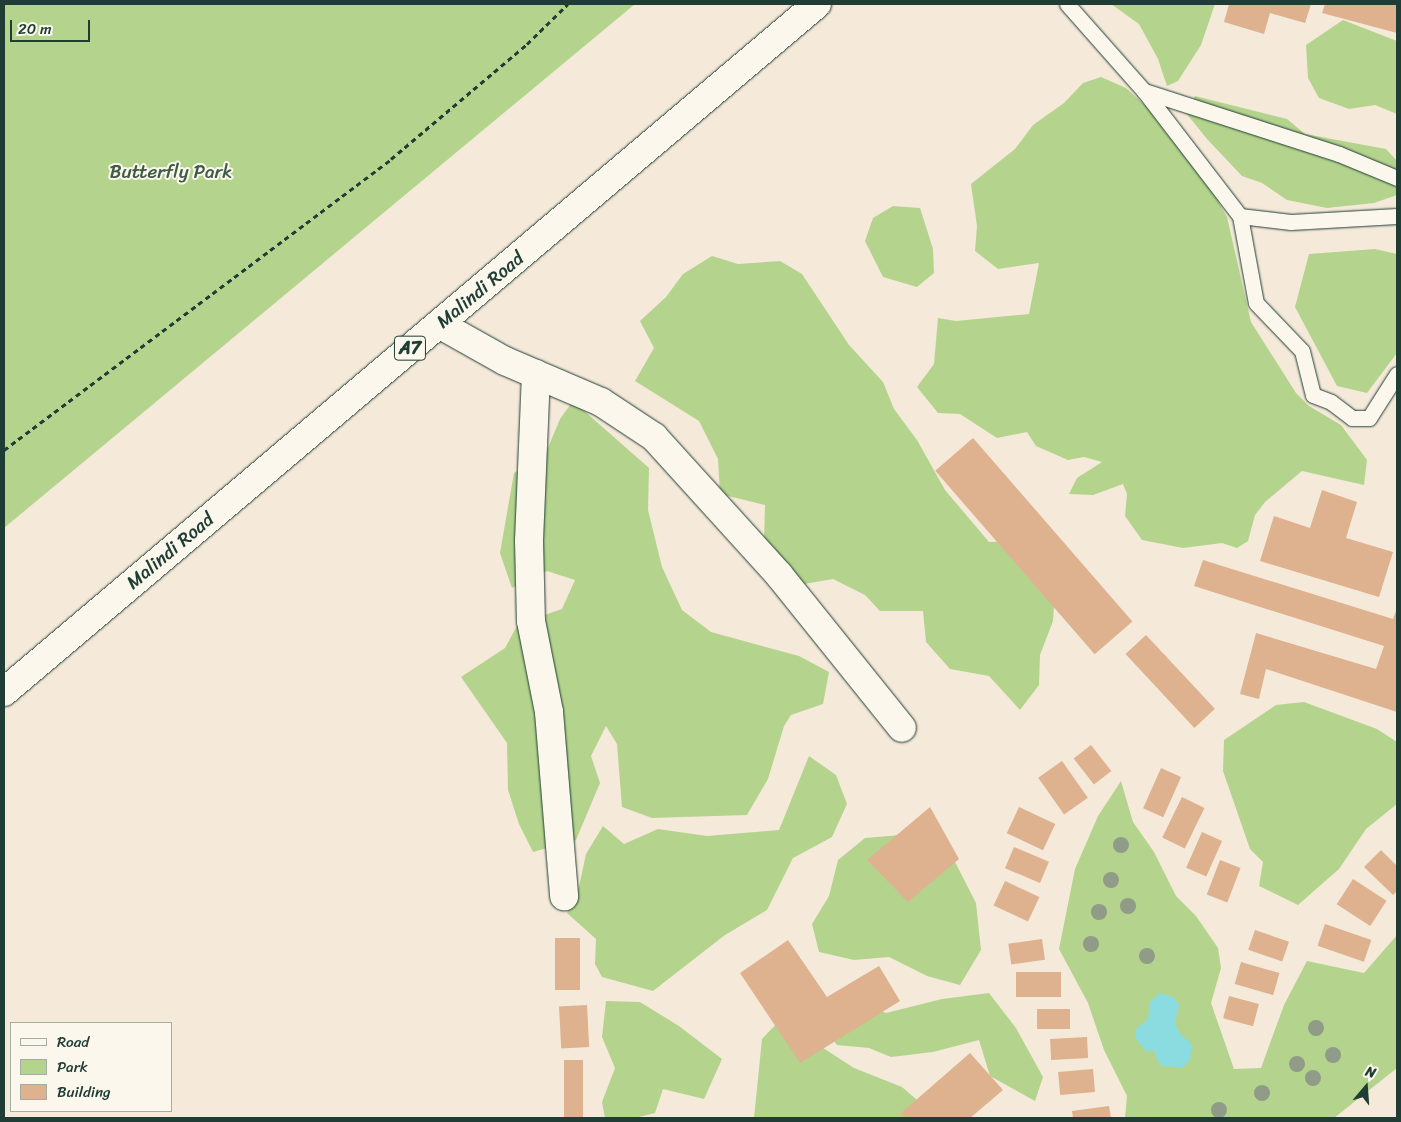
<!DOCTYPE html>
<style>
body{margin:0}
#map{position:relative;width:1401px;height:1122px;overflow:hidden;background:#f5e9d9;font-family:Sriracha,sans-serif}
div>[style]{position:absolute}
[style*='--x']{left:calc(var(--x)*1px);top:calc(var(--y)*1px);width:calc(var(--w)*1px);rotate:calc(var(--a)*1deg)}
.green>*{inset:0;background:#b4d48e}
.water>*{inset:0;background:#8bdce1}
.building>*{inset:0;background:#deb18f;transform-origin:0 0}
.path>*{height:3px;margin-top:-1.5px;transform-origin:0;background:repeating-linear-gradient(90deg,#1f3d34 0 5px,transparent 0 9px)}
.roads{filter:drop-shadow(0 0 1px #1f3d34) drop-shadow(0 0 1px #1f3d34)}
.lane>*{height:15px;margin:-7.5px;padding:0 7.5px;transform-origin:7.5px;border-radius:7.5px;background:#fbf7ec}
.street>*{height:28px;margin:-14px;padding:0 14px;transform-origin:14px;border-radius:14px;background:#fbf7ec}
.highway>*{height:28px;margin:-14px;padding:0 14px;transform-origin:14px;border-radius:14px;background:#fbf7ec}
.trees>*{width:16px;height:16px;margin:-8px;border-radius:50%;background:#909b88}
span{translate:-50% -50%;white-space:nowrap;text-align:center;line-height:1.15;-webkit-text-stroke:4px #fbf7ec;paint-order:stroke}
.shield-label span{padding:1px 4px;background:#fbf7ec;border:1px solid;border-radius:4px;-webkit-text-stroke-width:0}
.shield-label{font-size:18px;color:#1f3d34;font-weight:700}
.park-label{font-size:19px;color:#3d5b46}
.street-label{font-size:19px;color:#1f3d34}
.frame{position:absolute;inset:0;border:5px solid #1f3d34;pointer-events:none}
.legend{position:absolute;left:10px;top:1022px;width:162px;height:90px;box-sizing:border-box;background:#fbf7ec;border:1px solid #a3ada2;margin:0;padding:6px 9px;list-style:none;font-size:15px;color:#1f3d34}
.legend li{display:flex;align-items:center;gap:10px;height:25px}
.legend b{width:25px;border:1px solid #a3ada2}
.north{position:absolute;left:1341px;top:1062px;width:50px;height:50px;-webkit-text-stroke:4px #fbf7ec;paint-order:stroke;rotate:18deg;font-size:14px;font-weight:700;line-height:20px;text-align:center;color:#1f3d34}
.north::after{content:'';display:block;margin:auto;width:18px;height:22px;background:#1f3d34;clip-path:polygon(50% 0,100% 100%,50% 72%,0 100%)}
.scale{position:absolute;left:10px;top:20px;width:80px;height:22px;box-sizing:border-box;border:2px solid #1f3d34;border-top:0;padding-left:6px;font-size:15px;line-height:18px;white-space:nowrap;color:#1f3d34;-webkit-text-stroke:4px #fbf7ec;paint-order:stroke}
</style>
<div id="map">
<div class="green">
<div style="clip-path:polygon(4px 4px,635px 4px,4px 528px)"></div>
<div style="clip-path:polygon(1111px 4px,1215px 4px,1201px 45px,1178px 81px,1167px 86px,1158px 59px,1139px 24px)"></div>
<div style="clip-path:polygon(1343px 20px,1397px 41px,1397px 114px,1375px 105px,1349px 109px,1319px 98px,1308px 78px,1306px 45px)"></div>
<div style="clip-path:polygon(1101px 77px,1126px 88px,1149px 109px,1209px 185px,1227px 217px,1251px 322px,1296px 393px,1309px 406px,1341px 425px,1367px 460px,1364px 485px,1302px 471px,1265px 502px,1255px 515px,1248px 541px,1237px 548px,1222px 543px,1183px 548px,1142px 540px,1125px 516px,1127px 494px,1123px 484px,1093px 495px,1069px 494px,1077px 478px,1102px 462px,1084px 457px,1068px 460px,1036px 446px,1027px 432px,997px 438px,960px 414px,938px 413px,917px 387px,934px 364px,938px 318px,956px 321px,1029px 314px,1039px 263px,998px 269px,975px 251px,977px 226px,971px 184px,1015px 149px,1033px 125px,1064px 103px,1083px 83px)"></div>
<div style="clip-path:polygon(1195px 96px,1287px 119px,1305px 134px,1386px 149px,1397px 161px,1397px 195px,1374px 203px,1327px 208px,1287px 200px,1262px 183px,1242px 176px,1207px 139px,1186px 113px)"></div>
<div style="clip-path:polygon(893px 206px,920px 208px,933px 249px,934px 273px,917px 287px,883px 277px,865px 241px,873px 218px)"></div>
<div style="clip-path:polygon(1375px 249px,1397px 254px,1397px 353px,1367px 393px,1337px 386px,1295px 307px,1309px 254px)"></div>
<div style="clip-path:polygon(712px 256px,738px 264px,780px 261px,802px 274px,849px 345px,883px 382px,894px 409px,917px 440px,945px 490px,989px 542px,1041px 540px,1055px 589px,1053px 621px,1040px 655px,1039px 685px,1020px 710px,989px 676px,950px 669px,926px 642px,923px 611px,880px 611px,865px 595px,833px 579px,804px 584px,764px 542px,765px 505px,720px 494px,718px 459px,699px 421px,635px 381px,654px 348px,640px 321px,666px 297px,683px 274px)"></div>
<div style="clip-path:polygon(573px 401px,649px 468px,648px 510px,662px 567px,682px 610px,711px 632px,799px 656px,829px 672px,823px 704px,791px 715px,784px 726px,768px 779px,747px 815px,652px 818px,622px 807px,617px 744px,606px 726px,591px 756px,600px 783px,576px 840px,533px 852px,519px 824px,508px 790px,507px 743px,461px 677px,505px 648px,518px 624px,562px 609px,575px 580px,547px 571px,512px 588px,500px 553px,514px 473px,545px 455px,560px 419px)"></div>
<div style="clip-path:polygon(1304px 702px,1377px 729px,1397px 742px,1397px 804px,1366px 829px,1339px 869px,1298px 905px,1259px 886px,1263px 862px,1250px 849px,1223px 771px,1224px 740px,1276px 705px)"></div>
<div style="clip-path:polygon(809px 756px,836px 775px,847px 804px,832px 837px,793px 858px,767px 910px,725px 935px,653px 991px,602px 977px,595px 964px,596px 939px,567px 913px,579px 887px,586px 854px,603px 826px,624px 844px,658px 829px,707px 836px,779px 830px)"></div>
<div style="clip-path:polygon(1121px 781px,1133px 822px,1154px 852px,1176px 896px,1196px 916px,1218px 948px,1221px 968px,1211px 1003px,1234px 1069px,1261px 1068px,1284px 1005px,1307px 961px,1364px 973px,1397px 935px,1397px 1068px,1334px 1118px,1125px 1118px,1127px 1096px,1104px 1050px,1088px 1003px,1059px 949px,1075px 869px,1098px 816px)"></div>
<div style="clip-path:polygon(913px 834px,954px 860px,976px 903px,981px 950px,960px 985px,927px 976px,889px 957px,854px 960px,819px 952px,812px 924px,829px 896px,838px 860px,865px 838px)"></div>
<div style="clip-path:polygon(989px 993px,1016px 1028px,1043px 1077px,1035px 1101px,990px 1076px,979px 1040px,933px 1052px,891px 1057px,869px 1048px,837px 1045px,820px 1024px,839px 994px,886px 1013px,942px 999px)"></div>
<div style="clip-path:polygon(606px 1001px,640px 1002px,679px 1026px,722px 1059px,704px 1099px,663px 1089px,655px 1113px,635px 1118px,605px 1118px,602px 1102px,615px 1068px,602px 1037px)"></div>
<div style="clip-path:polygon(780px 1020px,854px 1068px,902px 1087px,938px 1118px,754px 1118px,762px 1039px)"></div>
</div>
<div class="water">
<div style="clip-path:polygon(1160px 993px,1173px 997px,1179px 1004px,1175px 1023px,1180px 1034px,1192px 1044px,1190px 1060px,1182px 1068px,1160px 1065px,1153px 1050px,1147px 1052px,1135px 1038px,1136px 1029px,1148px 1019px,1150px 1002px)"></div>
</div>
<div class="building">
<div style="clip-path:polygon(1229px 4px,1311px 4px,1305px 23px,1270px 13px,1264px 34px,1224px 22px)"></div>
<div style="clip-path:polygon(1325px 4px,1397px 4px,1397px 33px,1322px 13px)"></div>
<div style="left:973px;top:438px;width:243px;height:50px;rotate:49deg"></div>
<div style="clip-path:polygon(1322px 490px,1357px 502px,1346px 538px,1393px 552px,1379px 597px,1260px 561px,1274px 516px,1310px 528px)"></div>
<div style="clip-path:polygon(1203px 560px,1393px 619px,1397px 608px,1397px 712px,1266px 669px,1259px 699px,1240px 694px,1256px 633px,1376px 669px,1384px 646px,1194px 586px)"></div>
<div style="left:1146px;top:635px;width:101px;height:28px;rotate:47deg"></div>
<div style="left:1091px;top:745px;width:33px;height:22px;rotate:52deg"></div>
<div style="left:1062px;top:761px;width:45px;height:29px;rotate:55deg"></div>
<div style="left:1161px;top:768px;width:22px;height:44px;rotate:24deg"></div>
<div style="left:1182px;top:797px;width:25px;height:45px;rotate:26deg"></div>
<div style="clip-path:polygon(930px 807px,959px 859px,908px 902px,867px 860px)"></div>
<div style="left:1019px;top:807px;width:40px;height:29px;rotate:25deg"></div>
<div style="left:1202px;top:832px;width:22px;height:39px;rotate:24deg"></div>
<div style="left:1014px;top:847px;width:38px;height:23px;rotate:23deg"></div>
<div style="clip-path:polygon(1381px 850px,1397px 866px,1397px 891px,1393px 895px,1364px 867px)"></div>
<div style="left:1220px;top:860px;width:22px;height:37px;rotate:21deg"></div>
<div style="left:1353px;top:879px;width:40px;height:30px;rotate:33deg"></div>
<div style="left:1005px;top:881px;width:38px;height:27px;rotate:25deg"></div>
<div style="left:1325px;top:924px;width:49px;height:23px;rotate:19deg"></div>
<div style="left:1255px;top:930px;width:36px;height:21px;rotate:19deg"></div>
<div style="left:580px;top:938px;width:52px;height:25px;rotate:90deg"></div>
<div style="left:1042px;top:939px;width:21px;height:34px;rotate:82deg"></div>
<div style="clip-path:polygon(788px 940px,827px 997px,879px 966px,900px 1001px,800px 1063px,740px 973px)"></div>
<div style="left:1241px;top:962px;width:40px;height:23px;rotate:16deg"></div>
<div style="left:1016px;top:972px;width:45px;height:25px"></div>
<div style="left:1229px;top:996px;width:31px;height:23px;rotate:15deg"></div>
<div style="left:587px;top:1005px;width:42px;height:28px;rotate:87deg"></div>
<div style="left:1037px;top:1009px;width:33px;height:20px"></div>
<div style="left:1087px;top:1037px;width:21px;height:37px;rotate:87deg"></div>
<div style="clip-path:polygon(970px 1053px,1003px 1090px,970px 1118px,904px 1118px,900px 1114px)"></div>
<div style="left:564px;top:1060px;width:19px;height:58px"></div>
<div style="left:1093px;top:1069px;width:23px;height:35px;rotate:85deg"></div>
<div style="clip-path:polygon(1109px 1106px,1111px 1118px,1073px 1118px,1072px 1111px)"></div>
</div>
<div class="path">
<div style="--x:4;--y:450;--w:484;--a:-36.9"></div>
<div style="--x:391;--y:159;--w:178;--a:-40.2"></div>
<div style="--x:527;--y:44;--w:57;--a:-44.3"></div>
</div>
<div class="roads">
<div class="lane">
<div style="--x:1067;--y:4;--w:116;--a:48.5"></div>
<div style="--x:1144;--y:91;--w:158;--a:52.5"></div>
<div style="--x:1240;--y:216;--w:88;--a:79.6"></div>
<div style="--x:1256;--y:303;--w:66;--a:46.2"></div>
<div style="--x:1302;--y:351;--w:45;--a:76"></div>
<div style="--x:1313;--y:395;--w:19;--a:21"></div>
<div style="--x:1331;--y:402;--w:26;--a:37"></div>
<div style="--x:1352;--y:418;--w:17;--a:0"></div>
<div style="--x:1369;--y:418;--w:52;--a:-57.5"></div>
<div style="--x:1144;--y:91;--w:205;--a:17.9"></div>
<div style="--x:1339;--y:154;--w:63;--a:22.5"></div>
<div style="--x:1240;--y:216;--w:51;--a:6.7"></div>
<div style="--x:1291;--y:222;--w:106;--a:-3.2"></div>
</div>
<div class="street">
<div style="--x:439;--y:324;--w:76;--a:29.3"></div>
<div style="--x:505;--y:361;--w:104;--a:23.1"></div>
<div style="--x:601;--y:402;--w:64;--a:33.4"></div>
<div style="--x:654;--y:437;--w:186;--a:47.8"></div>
<div style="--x:779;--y:575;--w:196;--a:51.2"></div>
<div style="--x:536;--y:374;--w:167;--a:92.4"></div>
<div style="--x:529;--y:541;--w:80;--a:88.6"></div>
<div style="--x:531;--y:621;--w:93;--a:78.8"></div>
<div style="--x:549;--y:712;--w:185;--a:85.3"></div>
</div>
<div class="highway">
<div style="--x:4;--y:692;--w:1065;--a:-40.24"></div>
</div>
</div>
<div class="trees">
<div style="left:1121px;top:845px"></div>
<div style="left:1111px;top:880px"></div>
<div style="left:1128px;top:906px"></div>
<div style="left:1099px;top:912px"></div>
<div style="left:1091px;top:944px"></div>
<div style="left:1147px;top:956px"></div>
<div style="left:1316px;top:1028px"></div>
<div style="left:1333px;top:1055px"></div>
<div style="left:1297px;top:1064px"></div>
<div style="left:1313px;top:1078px"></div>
<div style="left:1262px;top:1093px"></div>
<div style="left:1219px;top:1110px"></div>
</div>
<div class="shield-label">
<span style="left:410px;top:348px">A7</span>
</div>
<div class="park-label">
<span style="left:171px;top:172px">Butterfly Park</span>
</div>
<div class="street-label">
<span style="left:480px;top:290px;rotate:-40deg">Malindi Road</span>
<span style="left:170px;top:551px;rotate:-40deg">Malindi Road</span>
</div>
<div class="frame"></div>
<ul class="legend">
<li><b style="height:6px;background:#fbf7ec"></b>Road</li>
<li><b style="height:14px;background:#b4d48e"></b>Park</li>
<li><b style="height:14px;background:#deb18f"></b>Building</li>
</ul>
<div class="north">N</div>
<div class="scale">20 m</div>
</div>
